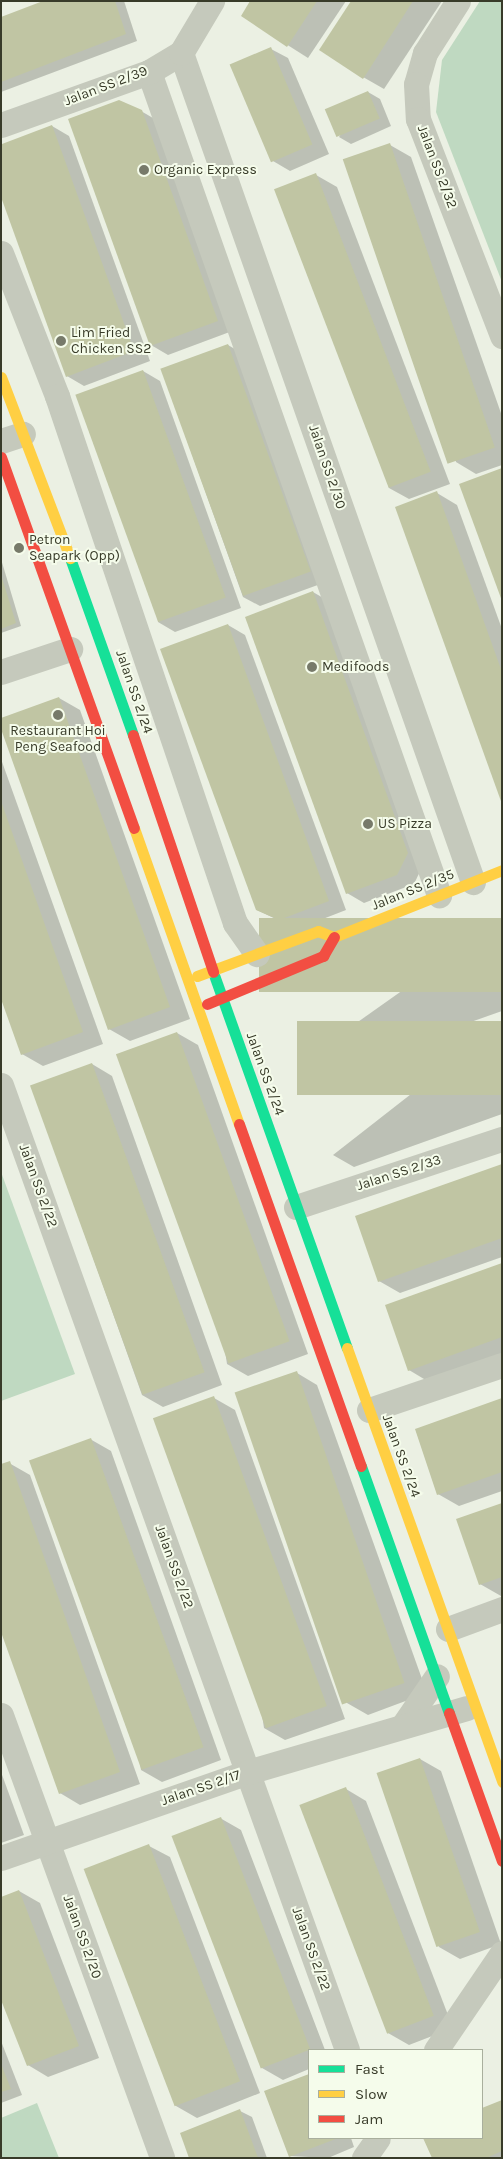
<!DOCTYPE html>
<style>
body{margin:0}
#map{position:relative;width:503px;height:2159px;overflow:hidden;background:#ebf0e3;font-family:Karla,sans-serif}
div>[style]{position:absolute}
[style*='--x']{left:calc(var(--x)*1px);top:calc(var(--y)*1px);width:calc(var(--w)*1px);rotate:calc(var(--a)*1deg)}
.green>*{inset:0;background:#bfd9c1}
.shadow>*{inset:0;background:#0003}
.building>*{inset:0;background:#c0c5a3;transform-origin:0 0}
.street>*{height:25px;margin:-12.5px;padding:0 12.5px;transform-origin:12.5px;border-radius:12.5px;background:#c5c9bc}
.fast>*{height:11px;margin:-5.5px;padding:0 5.5px;transform-origin:5.5px;border-radius:5.5px;background:#16e098}
.slow>*{height:11px;margin:-5.5px;padding:0 5.5px;transform-origin:5.5px;border-radius:5.5px;background:#ffcf43}
.jam>*{height:11px;margin:-5.5px;padding:0 5.5px;transform-origin:5.5px;border-radius:5.5px;background:#f24e42}
.dots>*{width:14px;height:14px;translate:-50% -50%;box-sizing:border-box;border:2px solid #f5fceb;border-radius:50%}
span{translate:-50% -50%;white-space:nowrap;text-align:center;line-height:1.15;-webkit-text-stroke:4px #f5fceb;paint-order:stroke}
.street-label{font-size:14px;color:#383b29}
.poi-label{font-size:14px;color:#383b29}
.left{translate:0 -50%;text-align:left}
.frame{position:absolute;inset:0;border:2px solid #383b29;pointer-events:none}
.legend{position:absolute;left:308px;top:2049px;width:175px;height:90px;box-sizing:border-box;background:#f5fceb;border:1px solid #a9af9d;margin:0;padding:6px 9px;list-style:none;font-size:15px;color:#383b29}
.legend li{display:flex;align-items:center;gap:10px;height:25px}
.legend b{width:25px;border:1px solid #a9af9d}
</style>
<div id="map">
<div class="green">
<div style="clip-path:polygon(480px 1px,502px 1px,502px 282px,436px 112px,442px 60px)"></div>
<div style="clip-path:polygon(1px 1172px,75px 1374px,1px 1401px)"></div>
<div style="clip-path:polygon(37px 2103px,59px 2158px,1px 2158px,1px 2118px)"></div>
</div>
<div class="shadow">
<div style="clip-path:polygon(46px 1px,124px 1px,137px 41px,1px 92px,1px 19px)"></div>
<div style="clip-path:polygon(252px 1px,346px 1px,308px 58px,242px 16px)"></div>
<div style="clip-path:polygon(353px 1px,442px 1px,384px 89px,363px 77px)"></div>
<div style="clip-path:polygon(271px 49px,288px 58px,329px 154px,290px 171px,273px 161px)"></div>
<div style="clip-path:polygon(368px 92px,380px 99px,391px 126px,351px 144px,339px 137px)"></div>
<div style="clip-path:polygon(141px 111px,158px 121px,235px 330px,168px 355px,151px 345px)"></div>
<div style="clip-path:polygon(52px 126px,69px 136px,150px 361px,84px 386px,67px 376px,1px 193px,3px 145px)"></div>
<div style="clip-path:polygon(390px 145px,411px 157px,502px 416px,502px 465px,476px 474px,456px 462px)"></div>
<div style="clip-path:polygon(316px 175px,337px 187px,450px 484px,409px 499px,389px 488px)"></div>
<div style="clip-path:polygon(228px 345px,245px 355px,326px 582px,260px 606px,243px 597px,162px 370px)"></div>
<div style="clip-path:polygon(143px 371px,160px 381px,241px 608px,175px 632px,158px 622px)"></div>
<div style="clip-path:polygon(437px 493px,457px 505px,502px 629px,502px 801px)"></div>
<div style="clip-path:polygon(1px 559px,21px 626px,1px 633px)"></div>
<div style="clip-path:polygon(313px 592px,330px 602px,424px 863px,414px 884px,364px 903px,347px 893px)"></div>
<div style="clip-path:polygon(228px 625px,245px 635px,346px 910px,297px 929px,257px 910px)"></div>
<div style="clip-path:polygon(59px 698px,80px 710px,190px 1019px,130px 1041px,109px 1029px)"></div>
<div style="clip-path:polygon(1px 759px,103px 1044px,43px 1066px,22px 1054px,1px 995px)"></div>
<div style="clip-path:polygon(502px 920px,502px 1011px,318px 1076px,297px 1065px)"></div>
<div style="clip-path:polygon(502px 1023px,502px 1114px,354px 1167px,333px 1155px)"></div>
<div style="clip-path:polygon(177px 1033px,198px 1045px,308px 1354px,248px 1376px,227px 1364px)"></div>
<div style="clip-path:polygon(92px 1064px,112px 1076px,222px 1385px,163px 1407px,142px 1395px,32px 1086px)"></div>
<div style="clip-path:polygon(502px 1165px,502px 1257px,400px 1293px,379px 1281px)"></div>
<div style="clip-path:polygon(502px 1264px,502px 1356px,429px 1382px,409px 1370px)"></div>
<div style="clip-path:polygon(297px 1373px,317px 1385px,427px 1693px,368px 1715px,347px 1703px)"></div>
<div style="clip-path:polygon(214px 1398px,235px 1410px,345px 1719px,285px 1740px,264px 1728px)"></div>
<div style="clip-path:polygon(502px 1400px,502px 1491px,459px 1506px,438px 1494px,416px 1430px)"></div>
<div style="clip-path:polygon(90px 1439px,111px 1451px,221px 1760px,162px 1782px,141px 1770px)"></div>
<div style="clip-path:polygon(9px 1463px,30px 1475px,140px 1784px,80px 1805px,60px 1793px)"></div>
<div style="clip-path:polygon(502px 1504px,502px 1595px,501px 1596px,480px 1584px)"></div>
<div style="clip-path:polygon(420px 1759px,441px 1771px,501px 1944px,460px 1959px,439px 1947px,379px 1774px)"></div>
<div style="clip-path:polygon(1px 1772px,24px 1835px,1px 1843px)"></div>
<div style="clip-path:polygon(346px 1789px,366px 1801px,453px 2028px,409px 2045px,388px 2033px)"></div>
<div style="clip-path:polygon(220px 1818px,241px 1830px,325px 2050px,309px 2050px,309px 2069px,283px 2080px,262px 2068px)"></div>
<div style="clip-path:polygon(149px 1846px,170px 1857px,260px 2093px,197px 2118px,176px 2106px)"></div>
<div style="clip-path:polygon(19px 1891px,40px 1903px,99px 2058px,48px 2077px,28px 2065px)"></div>
<div style="clip-path:polygon(1px 2041px,22px 2095px,1px 2103px)"></div>
<div style="clip-path:polygon(309px 2075px,309px 2138px,351px 2138px,354px 2147px,328px 2158px,290px 2156px,266px 2092px)"></div>
<div style="clip-path:polygon(502px 2101px,502px 2158px,433px 2158px,425px 2138px,482px 2138px,482px 2110px)"></div>
<div style="clip-path:polygon(240px 2111px,252px 2117px,267px 2158px,190px 2158px)"></div>
</div>
<div class="building">
<div style="clip-path:polygon(43px 1px,115px 1px,126px 34px,1px 82px,1px 17px)"></div>
<div style="clip-path:polygon(250px 1px,317px 1px,287px 47px,241px 16px)"></div>
<div style="clip-path:polygon(351px 1px,413px 1px,363px 79px,319px 50px)"></div>
<div style="left:271px;top:47px;width:106px;height:45px;rotate:67deg"></div>
<div style="left:368px;top:91px;width:30px;height:47px;rotate:67deg"></div>
<div style="clip-path:polygon(119px 100px,142px 110px,218px 321px,150px 346px,68px 119px)"></div>
<div style="clip-path:polygon(52px 125px,134px 351px,66px 377px,1px 197px,2px 144px)"></div>
<div style="left:390px;top:143px;width:322px;height:50px;rotate:71deg"></div>
<div style="left:316px;top:173px;width:320px;height:45px;rotate:69deg"></div>
<div style="left:228px;top:344px;width:242px;height:72px;rotate:70deg"></div>
<div style="left:143px;top:370px;width:242px;height:72px;rotate:70deg"></div>
<div style="clip-path:polygon(502px 468px,502px 601px,459px 484px)"></div>
<div style="clip-path:polygon(437px 491px,502px 672px,502px 804px,395px 507px)"></div>
<div style="clip-path:polygon(1px 575px,16px 623px,1px 629px)"></div>
<div style="clip-path:polygon(313px 591px,408px 853px,397px 875px,346px 894px,245px 617px)"></div>
<div style="clip-path:polygon(228px 624px,329px 901px,279px 920px,256px 910px,160px 649px)"></div>
<div style="clip-path:polygon(59px 697px,170px 1007px,108px 1030px,1px 729px,1px 718px)"></div>
<div style="clip-path:polygon(2px 804px,83px 1032px,21px 1055px,1px 999px)"></div>
<div style="left:502px;top:918px;width:74px;height:243px;rotate:90deg"></div>
<div style="left:502px;top:1021px;width:74px;height:205px;rotate:90deg"></div>
<div style="left:177px;top:1032px;width:329px;height:65px;rotate:70deg"></div>
<div style="left:92px;top:1063px;width:329px;height:66px;rotate:70deg"></div>
<div style="clip-path:polygon(502px 1164px,502px 1238px,378px 1282px,355px 1216px)"></div>
<div style="clip-path:polygon(502px 1263px,502px 1337px,408px 1371px,385px 1305px)"></div>
<div style="left:297px;top:1371px;width:330px;height:66px;rotate:71deg"></div>
<div style="left:214px;top:1396px;width:330px;height:65px;rotate:70deg"></div>
<div style="clip-path:polygon(502px 1398px,502px 1472px,437px 1495px,415px 1429px)"></div>
<div style="left:91px;top:1438px;width:329px;height:66px;rotate:70deg"></div>
<div style="clip-path:polygon(10px 1461px,120px 1772px,59px 1794px,1px 1632px,1px 1464px)"></div>
<div style="clip-path:polygon(502px 1503px,502px 1577px,479px 1585px,456px 1519px)"></div>
<div style="left:420px;top:1758px;width:184px;height:46px;rotate:71deg"></div>
<div style="left:346px;top:1787px;width:245px;height:50px;rotate:69deg"></div>
<div style="left:221px;top:1817px;width:249px;height:53px;rotate:69deg"></div>
<div style="left:149px;top:1844px;width:254px;height:70px;rotate:69deg"></div>
<div style="clip-path:polygon(19px 1890px,79px 2046px,27px 2066px,1px 2000px,1px 1897px)"></div>
<div style="clip-path:polygon(1px 2064px,11px 2089px,1px 2092px)"></div>
<div style="clip-path:polygon(309px 2074px,309px 2138px,338px 2138px,289px 2157px,264px 2091px)"></div>
<div style="clip-path:polygon(502px 2100px,502px 2151px,486px 2158px,432px 2158px,423px 2138px,482px 2138px,482px 2108px)"></div>
<div style="clip-path:polygon(240px 2109px,258px 2158px,189px 2158px,180px 2133px)"></div>
</div>
<div class="street">
<div style="--x:458;--y:1;--w:62;--a:122.4"></div>
<div style="--x:425;--y:53;--w:32;--a:106"></div>
<div style="--x:416;--y:84;--w:35;--a:87"></div>
<div style="--x:418;--y:119;--w:233;--a:68.8"></div>
<div style="--x:181;--y:53;--w:879;--a:70.6"></div>
<div style="--x:149;--y:72;--w:873;--a:70.59"></div>
<div style="--x:1;--y:125;--w:157;--a:-19.7"></div>
<div style="--x:149;--y:72;--w:37;--a:-31"></div>
<div style="--x:181;--y:53;--w:61;--a:-59.2"></div>
<div style="--x:1;--y:253;--w:154;--a:68.6"></div>
<div style="--x:57;--y:396;--w:556;--a:71.34"></div>
<div style="--x:235;--y:923;--w:38;--a:55"></div>
<div style="--x:1;--y:441;--w:23;--a:-18"></div>
<div style="--x:1;--y:672;--w:73;--a:-18.4"></div>
<div style="--x:1;--y:1085;--w:1025;--a:70.27"></div>
<div style="--x:296;--y:1207;--w:217;--a:-18.3"></div>
<div style="--x:369;--y:1410;--w:140;--a:-18.7"></div>
<div style="--x:448;--y:1629;--w:58;--a:-20.3"></div>
<div style="--x:1;--y:1715;--w:471;--a:70"></div>
<div style="--x:404;--y:1724;--w:58;--a:-55.5"></div>
<div style="--x:1;--y:1858;--w:262;--a:-19.2"></div>
<div style="--x:248;--y:1772;--w:228;--a:-16.3"></div>
<div style="--x:436;--y:2050;--w:117;--a:-55.8"></div>
<div style="--x:364;--y:2158;--w:24;--a:-55"></div>
</div>
<div class="fast">
<div style="--x:70;--y:558;--w:188;--a:70.4"></div>
<div style="--x:213;--y:972;--w:399;--a:70.4"></div>
<div style="--x:361;--y:1466;--w:262;--a:70.4"></div>
</div>
<div class="slow">
<div style="--x:1;--y:377;--w:194;--a:69.1"></div>
<div style="--x:134;--y:828;--w:314;--a:70.5"></div>
<div style="--x:197;--y:976;--w:129;--a:-20.4"></div>
<div style="--x:318;--y:931;--w:17;--a:21"></div>
<div style="--x:334;--y:937;--w:181;--a:-21.7"></div>
<div style="--x:347;--y:1348;--w:461;--a:70.3"></div>
</div>
<div class="jam">
<div style="--x:1;--y:457;--w:394;--a:70.3"></div>
<div style="--x:133;--y:735;--w:250;--a:71.3"></div>
<div style="--x:207;--y:1004;--w:126;--a:-22.5"></div>
<div style="--x:323;--y:956;--w:22;--a:-60"></div>
<div style="--x:239;--y:1124;--w:363;--a:70.4"></div>
<div style="--x:449;--y:1713;--w:157;--a:70.3"></div>
</div>
<div class="dots">
<div style="left:144px;top:170px;background:#777a6a"></div>
<div style="left:61px;top:341px;background:#777a6a"></div>
<div style="left:19px;top:548px;background:#777a6a"></div>
<div style="left:312px;top:667px;background:#777a6a"></div>
<div style="left:58px;top:715px;background:#777a6a"></div>
<div style="left:368px;top:824px;background:#777a6a"></div>
</div>
<div class="street-label">
<span style="left:106px;top:86px;rotate:-21deg">Jalan SS 2/39</span>
<span style="left:437px;top:167px;rotate:69deg">Jalan SS 2/32</span>
<span style="left:327px;top:467px;rotate:71deg">Jalan SS 2/30</span>
<span style="left:134px;top:692px;rotate:71deg">Jalan SS 2/24</span>
<span style="left:413px;top:890px;rotate:-22deg">Jalan SS 2/35</span>
<span style="left:265px;top:1074px;rotate:70deg">Jalan SS 2/24</span>
<span style="left:399px;top:1173px;rotate:-18deg">Jalan SS 2/33</span>
<span style="left:38px;top:1186px;rotate:70deg">Jalan SS 2/22</span>
<span style="left:401px;top:1456px;rotate:70deg">Jalan SS 2/24</span>
<span style="left:174px;top:1567px;rotate:70deg">Jalan SS 2/22</span>
<span style="left:201px;top:1788px;rotate:-19deg">Jalan SS 2/17</span>
<span style="left:82px;top:1937px;rotate:70deg">Jalan SS 2/20</span>
<span style="left:311px;top:1949px;rotate:70deg">Jalan SS 2/22</span>
</div>
<div class="poi-label">
<span class="left" style="left:154px;top:170px">Organic Express</span>
<span class="left" style="left:71px;top:341px">Lim Fried<br>Chicken SS2</span>
<span class="left" style="left:29px;top:548px">Petron<br>Seapark (Opp)</span>
<span class="left" style="left:322px;top:667px">Medifoods</span>
<span style="left:58px;top:739px">Restaurant Hoi<br>Peng Seafood</span>
<span class="left" style="left:378px;top:824px">US Pizza</span>
</div>
<div class="frame"></div>
<ul class="legend">
<li><b style="height:6px;background:#16e098"></b>Fast</li>
<li><b style="height:6px;background:#ffcf43"></b>Slow</li>
<li><b style="height:6px;background:#f24e42"></b>Jam</li>
</ul>
</div>
